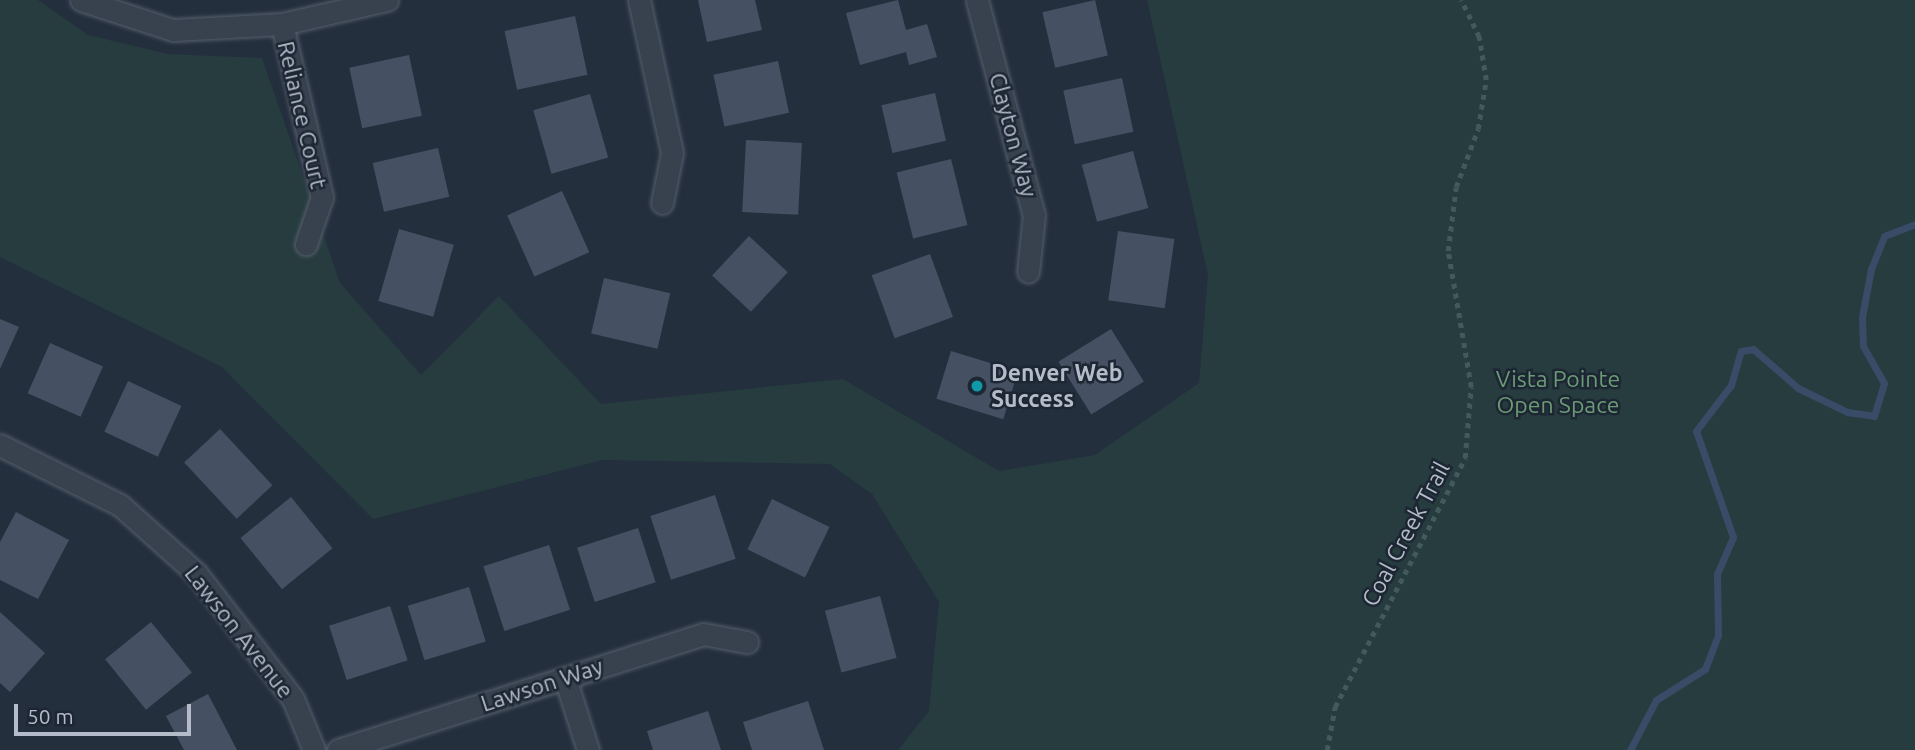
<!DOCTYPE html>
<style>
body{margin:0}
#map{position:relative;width:1915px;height:750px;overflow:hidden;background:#242f3e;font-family:Ubuntu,sans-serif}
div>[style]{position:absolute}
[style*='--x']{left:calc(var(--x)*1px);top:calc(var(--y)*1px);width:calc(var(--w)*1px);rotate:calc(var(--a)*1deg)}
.green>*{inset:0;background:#263c3f}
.stream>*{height:7px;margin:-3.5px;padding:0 3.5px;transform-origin:3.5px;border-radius:3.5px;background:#394c67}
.building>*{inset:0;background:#455162;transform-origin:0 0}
.path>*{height:4.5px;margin-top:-2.25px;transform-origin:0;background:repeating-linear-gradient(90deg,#44595c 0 5px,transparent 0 10px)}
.roads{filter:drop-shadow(0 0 2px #565f6c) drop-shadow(0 0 2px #565f6c)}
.street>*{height:21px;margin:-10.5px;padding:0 10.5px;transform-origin:10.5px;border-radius:10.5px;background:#38414e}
.dots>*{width:19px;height:19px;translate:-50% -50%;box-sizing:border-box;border:4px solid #1d2633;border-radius:50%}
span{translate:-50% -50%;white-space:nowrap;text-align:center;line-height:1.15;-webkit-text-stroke:5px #1d2633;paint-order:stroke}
.street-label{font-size:23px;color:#b4bcc9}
.poi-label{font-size:23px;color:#b4bcc9;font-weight:700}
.left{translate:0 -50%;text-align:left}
.park-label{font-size:23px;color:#6b9a76}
.scale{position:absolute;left:14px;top:704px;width:177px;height:32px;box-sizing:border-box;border:4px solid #b4bcc9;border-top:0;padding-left:9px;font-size:21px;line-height:24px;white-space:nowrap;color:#b4bcc9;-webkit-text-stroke:5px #1d2633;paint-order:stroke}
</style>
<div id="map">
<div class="green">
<div style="clip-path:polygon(0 0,38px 0,88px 35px,168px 54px,262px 58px,340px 283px,421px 375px,499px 296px,601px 404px,843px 379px,999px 471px,1095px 455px,1199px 383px,1208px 275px,1147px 0,1915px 0,1915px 750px,898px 750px,929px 711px,939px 602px,872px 494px,830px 464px,602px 460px,373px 519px,222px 367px,0 257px)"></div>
</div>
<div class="stream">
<div style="--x:1630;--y:750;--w:56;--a:-62.5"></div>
<div style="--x:1656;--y:700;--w:58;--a:-32.3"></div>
<div style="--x:1705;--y:669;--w:36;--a:-69"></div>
<div style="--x:1718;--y:635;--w:61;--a:-90.9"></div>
<div style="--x:1717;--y:574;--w:40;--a:-66.6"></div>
<div style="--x:1733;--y:537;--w:112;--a:-109.2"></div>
<div style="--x:1696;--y:431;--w:58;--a:-52.7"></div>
<div style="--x:1731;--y:385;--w:35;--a:-74"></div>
<div style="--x:1741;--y:351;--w:12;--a:-9"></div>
<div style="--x:1753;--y:349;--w:60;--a:40.9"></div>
<div style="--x:1798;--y:388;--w:55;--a:26.1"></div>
<div style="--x:1847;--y:412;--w:27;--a:8"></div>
<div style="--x:1874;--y:416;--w:34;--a:-73"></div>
<div style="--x:1884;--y:383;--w:43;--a:-119.6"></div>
<div style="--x:1863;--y:346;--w:29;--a:-92"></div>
<div style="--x:1862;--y:317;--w:49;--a:-79.4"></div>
<div style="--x:1871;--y:269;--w:35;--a:-68"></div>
<div style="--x:1884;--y:236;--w:33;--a:-21"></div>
</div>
<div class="building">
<div style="clip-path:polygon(698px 0,755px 0,762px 30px,707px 42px)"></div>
<div style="clip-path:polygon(898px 0,906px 30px,927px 24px,937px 57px,909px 65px,906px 52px,860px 65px,846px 13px)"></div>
<div style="left:1095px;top:0;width:57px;height:54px;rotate:77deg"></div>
<div style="left:575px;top:16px;width:60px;height:72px;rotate:78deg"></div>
<div style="left:409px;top:55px;width:62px;height:61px;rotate:78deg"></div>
<div style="left:778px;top:61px;width:53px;height:66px;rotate:78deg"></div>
<div style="left:1122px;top:78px;width:55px;height:60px;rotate:78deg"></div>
<div style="left:935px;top:93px;width:49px;height:55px;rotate:77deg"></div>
<div style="left:590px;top:94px;width:66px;height:59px;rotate:74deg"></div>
<div style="left:746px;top:140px;width:56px;height:72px;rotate:3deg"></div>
<div style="left:438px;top:148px;width:50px;height:67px;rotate:77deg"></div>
<div style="left:1133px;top:151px;width:59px;height:53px;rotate:75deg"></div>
<div style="left:951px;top:159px;width:68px;height:56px;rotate:76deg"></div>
<div style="left:562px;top:191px;width:67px;height:60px;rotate:66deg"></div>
<div style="left:399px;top:229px;width:57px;height:75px;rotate:16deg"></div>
<div style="left:1118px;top:231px;width:57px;height:70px;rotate:8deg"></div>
<div style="left:749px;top:236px;width:53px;height:54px;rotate:43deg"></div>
<div style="left:930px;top:254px;width:67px;height:62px;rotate:70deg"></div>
<div style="left:604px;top:278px;width:68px;height:57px;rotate:13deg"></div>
<div style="clip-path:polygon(0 319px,19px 327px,0 369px)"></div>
<div style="left:1111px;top:329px;width:62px;height:62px;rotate:58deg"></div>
<div style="left:50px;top:343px;width:58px;height:55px;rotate:24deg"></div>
<div style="left:951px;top:351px;width:70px;height:50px;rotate:17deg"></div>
<div style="left:128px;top:381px;width:59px;height:56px;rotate:25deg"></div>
<div style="left:220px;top:429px;width:77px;height:49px;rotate:47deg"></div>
<div style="left:715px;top:495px;width:67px;height:68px;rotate:72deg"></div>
<div style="left:291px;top:497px;width:66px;height:65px;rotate:51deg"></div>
<div style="left:772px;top:499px;width:64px;height:56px;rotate:26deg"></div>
<div style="clip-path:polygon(16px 512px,69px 540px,38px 599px,0 580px,0 542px)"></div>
<div style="left:638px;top:528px;width:57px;height:64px;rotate:72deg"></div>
<div style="left:549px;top:545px;width:68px;height:69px;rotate:72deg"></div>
<div style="left:469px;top:587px;width:57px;height:64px;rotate:73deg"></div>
<div style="left:880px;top:596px;width:64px;height:57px;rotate:75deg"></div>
<div style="left:390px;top:606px;width:57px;height:64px;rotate:72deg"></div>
<div style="clip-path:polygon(0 612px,45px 653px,10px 692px,0 683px)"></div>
<div style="left:151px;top:622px;width:65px;height:59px;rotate:51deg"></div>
<div style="clip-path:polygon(208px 694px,237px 750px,184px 750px,166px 716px)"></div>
<div style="clip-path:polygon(808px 701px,824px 750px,752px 750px,743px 722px)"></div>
<div style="clip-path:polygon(708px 711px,721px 750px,653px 750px,647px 731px)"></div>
</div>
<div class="path">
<div style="--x:1327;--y:750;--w:44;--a:-79.5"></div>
<div style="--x:1335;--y:707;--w:281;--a:-62.4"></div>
<div style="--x:1465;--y:458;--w:71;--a:-85.2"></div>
<div style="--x:1471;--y:387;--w:138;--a:-99.6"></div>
<div style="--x:1448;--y:251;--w:64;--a:-82.9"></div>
<div style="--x:1456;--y:187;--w:62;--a:-69.2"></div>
<div style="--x:1478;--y:129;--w:50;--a:-80.7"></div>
<div style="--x:1486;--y:80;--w:44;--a:-99.2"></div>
<div style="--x:1479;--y:37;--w:41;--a:-115.9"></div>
</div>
<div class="roads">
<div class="street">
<div style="--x:81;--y:0;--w:97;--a:18.1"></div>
<div style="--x:173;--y:30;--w:109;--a:-3.2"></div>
<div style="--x:282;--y:24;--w:108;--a:-12.9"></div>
<div style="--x:639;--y:0;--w:157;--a:77.8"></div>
<div style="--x:672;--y:153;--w:51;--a:101.3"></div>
<div style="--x:977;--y:0;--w:222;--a:75.2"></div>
<div style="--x:1034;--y:215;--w:57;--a:96"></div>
<div style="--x:282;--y:24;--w:178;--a:77"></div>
<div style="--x:322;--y:197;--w:50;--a:108.8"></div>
<div style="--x:0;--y:445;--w:134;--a:26.6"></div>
<div style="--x:120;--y:505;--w:102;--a:41.8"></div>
<div style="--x:196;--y:573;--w:159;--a:52.4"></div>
<div style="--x:293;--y:699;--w:55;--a:67.6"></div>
<div style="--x:565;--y:678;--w:76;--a:72.3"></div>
<div style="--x:338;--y:750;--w:383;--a:-17.6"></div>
<div style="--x:703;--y:634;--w:45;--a:10.3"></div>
</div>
</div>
<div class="dots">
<div style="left:977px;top:386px;background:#0f9aa8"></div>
</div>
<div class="street-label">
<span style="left:302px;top:115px;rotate:77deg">Reliance Court</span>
<span style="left:1013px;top:135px;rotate:75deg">Clayton Way</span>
<span style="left:1406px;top:534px;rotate:-62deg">Coal Creek Trail</span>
<span style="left:239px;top:632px;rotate:52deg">Lawson Avenue</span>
<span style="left:542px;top:685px;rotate:-18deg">Lawson Way</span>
</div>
<div class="poi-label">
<span class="left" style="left:991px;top:386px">Denver Web<br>Success</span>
</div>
<div class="park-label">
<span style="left:1558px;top:392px">Vista Pointe<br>Open Space</span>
</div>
<div class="scale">50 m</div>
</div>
